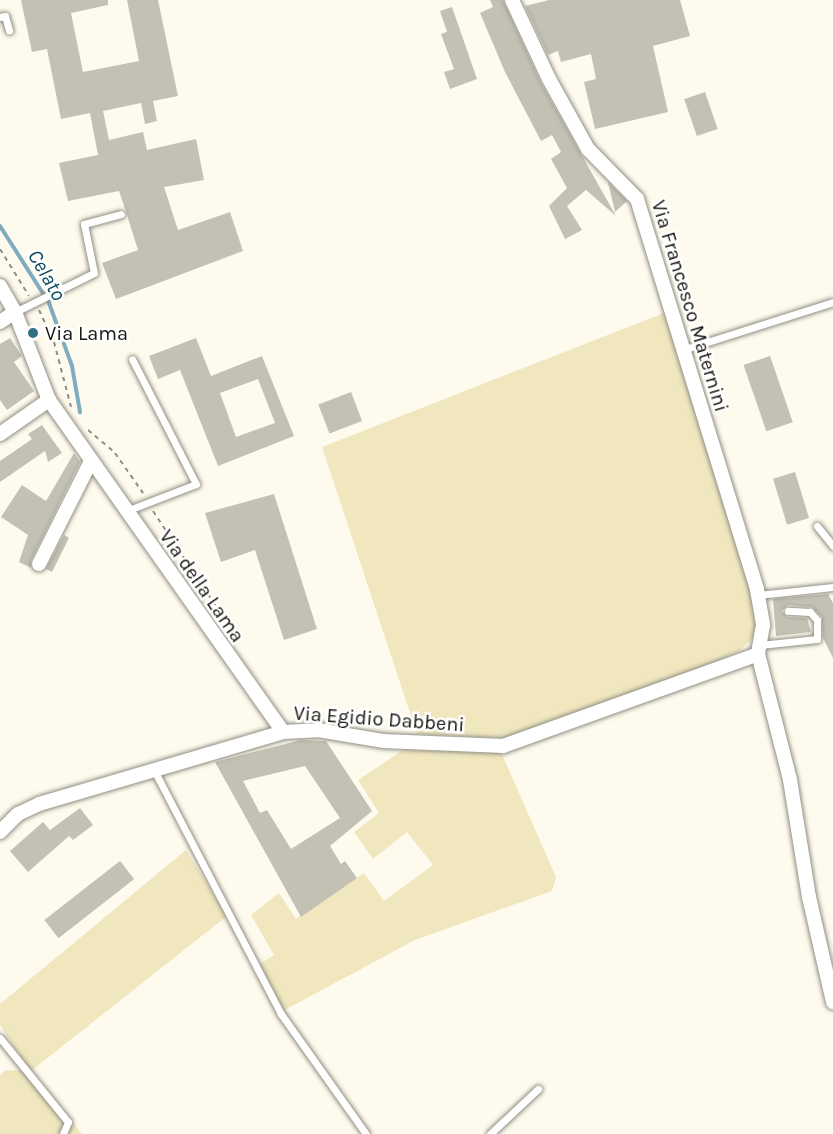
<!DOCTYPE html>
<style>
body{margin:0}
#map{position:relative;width:833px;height:1134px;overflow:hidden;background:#fefbee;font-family:Karla,sans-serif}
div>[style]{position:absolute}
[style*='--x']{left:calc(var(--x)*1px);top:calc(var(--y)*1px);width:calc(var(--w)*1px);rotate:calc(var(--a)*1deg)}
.green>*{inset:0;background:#f0e7bf}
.stream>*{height:4px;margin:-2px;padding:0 2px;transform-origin:2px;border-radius:2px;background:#7fadbf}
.building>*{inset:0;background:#c3c1b4;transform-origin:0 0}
.path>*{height:2px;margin-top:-1px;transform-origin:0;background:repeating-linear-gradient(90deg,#8f8d84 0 4.5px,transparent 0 9px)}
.roads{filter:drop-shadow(0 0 2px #908e82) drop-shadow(0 0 2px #908e82)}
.lane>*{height:7px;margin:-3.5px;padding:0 3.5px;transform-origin:3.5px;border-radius:3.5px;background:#fff}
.street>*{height:14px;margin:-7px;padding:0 7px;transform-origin:7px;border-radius:7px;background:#fff}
.dots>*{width:16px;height:16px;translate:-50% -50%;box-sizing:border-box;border:3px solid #fff;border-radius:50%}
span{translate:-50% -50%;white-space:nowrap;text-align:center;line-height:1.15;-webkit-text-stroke:5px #fff;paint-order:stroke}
.street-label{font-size:20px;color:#171611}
.poi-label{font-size:20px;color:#171611}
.left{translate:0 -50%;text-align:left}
.water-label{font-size:21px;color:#094b5f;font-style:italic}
</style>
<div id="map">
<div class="green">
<div style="clip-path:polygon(664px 313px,750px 590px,759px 624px,754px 637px,739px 651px,707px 665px,508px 738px,417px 734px,322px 447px)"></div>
<div style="clip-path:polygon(403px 750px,501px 752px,556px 877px,552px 891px,415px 940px,281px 1012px,258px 965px,274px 955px,251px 915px,279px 893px,296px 919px,364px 873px,384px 901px,433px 865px,407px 832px,373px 859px,354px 832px,379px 813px,358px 780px)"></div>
<div style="clip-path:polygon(186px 850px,227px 916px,31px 1071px,82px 1134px,0 1134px,0 1075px,6px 1070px,30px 1071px,0 1025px,0 1004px)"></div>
</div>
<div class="stream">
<div style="--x:0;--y:226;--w:91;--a:57.5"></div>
<div style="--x:49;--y:303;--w:67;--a:69.9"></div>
<div style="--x:72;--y:366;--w:47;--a:80.1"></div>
</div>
<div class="building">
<div style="clip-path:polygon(21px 0,108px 0,108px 5px,71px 13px,83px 72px,139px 61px,127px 0,158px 0,178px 96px,153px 101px,157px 121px,145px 124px,141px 103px,103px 111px,109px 140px,143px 132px,147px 150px,196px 139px,204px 180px,164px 187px,178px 230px,230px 212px,243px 251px,116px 299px,102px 263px,138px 250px,126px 212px,119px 191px,68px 201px,59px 163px,98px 155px,90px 113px,61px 119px,47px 49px,32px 52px)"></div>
<div style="clip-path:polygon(490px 0,503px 0,541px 83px,616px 216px,586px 190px,567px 206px,582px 230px,565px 239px,549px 206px,567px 188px,551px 159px,561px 152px,552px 135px,541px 141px,505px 72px,480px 13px,493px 7px)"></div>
<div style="clip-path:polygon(549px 0,680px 0,690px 36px,653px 46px,668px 112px,595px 129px,584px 82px,596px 79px,591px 54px,561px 62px,558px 51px,548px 55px,525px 6px)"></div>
<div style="clip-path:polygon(452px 7px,477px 79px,450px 89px,444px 72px,454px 69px,441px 34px,447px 32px,440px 11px)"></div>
<div style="left:705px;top:92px;width:39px;height:22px;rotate:71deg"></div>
<div style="clip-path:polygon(608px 182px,627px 201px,615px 212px)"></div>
<div style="clip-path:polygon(10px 338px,22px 356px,14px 362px,34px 391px,7px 410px,0 400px,0 344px)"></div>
<div style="clip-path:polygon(evenodd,196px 338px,211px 376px,262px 356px,294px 436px,218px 466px,180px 370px,158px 379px,149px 356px,196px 338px,258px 379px,275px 423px,236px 437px,220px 393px,258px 379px)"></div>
<div style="left:770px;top:356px;width:70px;height:28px;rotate:71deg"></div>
<div style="left:351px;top:392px;width:31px;height:35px;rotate:69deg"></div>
<div style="clip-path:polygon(42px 425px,62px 453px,48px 462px,45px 451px,0 482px,0 461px,32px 439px,28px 434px)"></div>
<div style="clip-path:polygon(74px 453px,80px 462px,31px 560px,31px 568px,19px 562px,28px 535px,1px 517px,22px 485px,46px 501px)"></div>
<div style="left:795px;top:472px;width:48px;height:23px;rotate:73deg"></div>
<div style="clip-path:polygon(274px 494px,317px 629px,284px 640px,255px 550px,221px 562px,205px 513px)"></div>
<div style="clip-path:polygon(64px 535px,69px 538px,52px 572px,46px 569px)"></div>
<div style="clip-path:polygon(828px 594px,833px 603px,833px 658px,823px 638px,822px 617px,812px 607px,788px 605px,782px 611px,787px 617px,807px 618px,811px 632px,776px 636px,773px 599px)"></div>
<div style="clip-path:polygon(evenodd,301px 740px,326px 741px,372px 811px,330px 846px,341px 864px,345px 861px,357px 878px,301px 917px,215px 762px,301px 740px,305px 766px,340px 818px,291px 849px,267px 810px,260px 813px,243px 781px,305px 766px)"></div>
<div style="clip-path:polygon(80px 808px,93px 825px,73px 840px,69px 836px,28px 872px,10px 851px,43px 822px,50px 830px)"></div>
<div style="left:120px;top:861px;width:23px;height:96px;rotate:52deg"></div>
</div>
<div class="path">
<div style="--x:0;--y:249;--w:55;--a:58.3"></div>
<div style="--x:39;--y:310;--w:35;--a:65"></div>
<div style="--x:54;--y:342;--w:67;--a:75.3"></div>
<div style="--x:88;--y:430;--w:35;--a:40"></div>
<div style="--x:115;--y:453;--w:49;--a:55"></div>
<div style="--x:153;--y:511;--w:152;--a:56.5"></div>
<div style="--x:237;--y:638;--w:4;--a:146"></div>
</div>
<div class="roads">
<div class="lane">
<div style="--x:0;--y:17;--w:5;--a:-11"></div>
<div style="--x:5;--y:16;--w:15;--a:74"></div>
<div style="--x:15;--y:312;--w:88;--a:-26.3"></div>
<div style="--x:94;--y:273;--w:50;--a:-101.5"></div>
<div style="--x:84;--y:224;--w:38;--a:-15"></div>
<div style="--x:682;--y:350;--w:158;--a:-17.6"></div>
<div style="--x:126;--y:511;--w:75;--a:-21.1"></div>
<div style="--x:196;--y:484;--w:140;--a:-117.1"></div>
<div style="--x:817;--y:526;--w:26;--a:51"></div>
<div style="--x:758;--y:595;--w:75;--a:-6.1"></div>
<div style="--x:760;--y:645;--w:57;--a:-6"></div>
<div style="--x:817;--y:639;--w:19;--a:-90"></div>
<div style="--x:817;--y:620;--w:11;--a:-131"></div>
<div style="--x:810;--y:612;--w:22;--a:-177"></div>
<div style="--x:155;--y:772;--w:273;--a:62.5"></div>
<div style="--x:281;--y:1014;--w:147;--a:54.7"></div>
<div style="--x:0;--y:1038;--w:108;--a:51"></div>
<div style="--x:68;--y:1122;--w:13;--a:113"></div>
<div style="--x:490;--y:1134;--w:66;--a:-43.2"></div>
</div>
<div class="street">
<div style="--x:512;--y:0;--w:87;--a:64.9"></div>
<div style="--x:549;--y:79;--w:80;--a:60.9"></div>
<div style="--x:588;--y:149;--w:70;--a:45.6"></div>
<div style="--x:637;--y:199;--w:409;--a:72.9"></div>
<div style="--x:757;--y:590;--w:36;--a:80"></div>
<div style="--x:763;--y:625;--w:29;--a:100"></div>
<div style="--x:758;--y:654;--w:130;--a:75.7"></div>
<div style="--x:790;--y:780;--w:119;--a:80.8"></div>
<div style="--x:809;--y:897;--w:108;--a:77.1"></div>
<div style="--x:0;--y:286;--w:30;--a:60"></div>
<div style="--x:15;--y:312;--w:94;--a:68.9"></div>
<div style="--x:49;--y:400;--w:406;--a:54.8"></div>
<div style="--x:0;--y:322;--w:18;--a:-34"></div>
<div style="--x:0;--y:434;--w:60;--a:-34.8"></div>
<div style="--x:39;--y:564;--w:115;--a:-63.2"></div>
<div style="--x:0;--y:832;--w:25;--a:-45"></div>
<div style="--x:18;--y:814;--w:23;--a:-25"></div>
<div style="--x:39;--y:804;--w:254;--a:-16.4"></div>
<div style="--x:283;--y:732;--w:35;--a:-3"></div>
<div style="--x:318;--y:730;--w:67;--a:9.5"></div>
<div style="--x:384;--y:741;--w:119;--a:2.4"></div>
<div style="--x:503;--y:746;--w:271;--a:-19.8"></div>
</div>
</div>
<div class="dots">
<div style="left:33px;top:333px;background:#306e84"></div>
</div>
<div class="street-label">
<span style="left:690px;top:306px;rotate:73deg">Via Francesco Maternini</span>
<span style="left:202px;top:586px;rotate:55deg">Via della Lama</span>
<span style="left:379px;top:719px;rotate:4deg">Via Egidio Dabbeni</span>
</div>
<div class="poi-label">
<span class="left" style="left:45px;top:333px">Via Lama</span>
</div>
<div class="water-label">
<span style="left:47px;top:275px;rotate:60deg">Celato</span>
</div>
</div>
